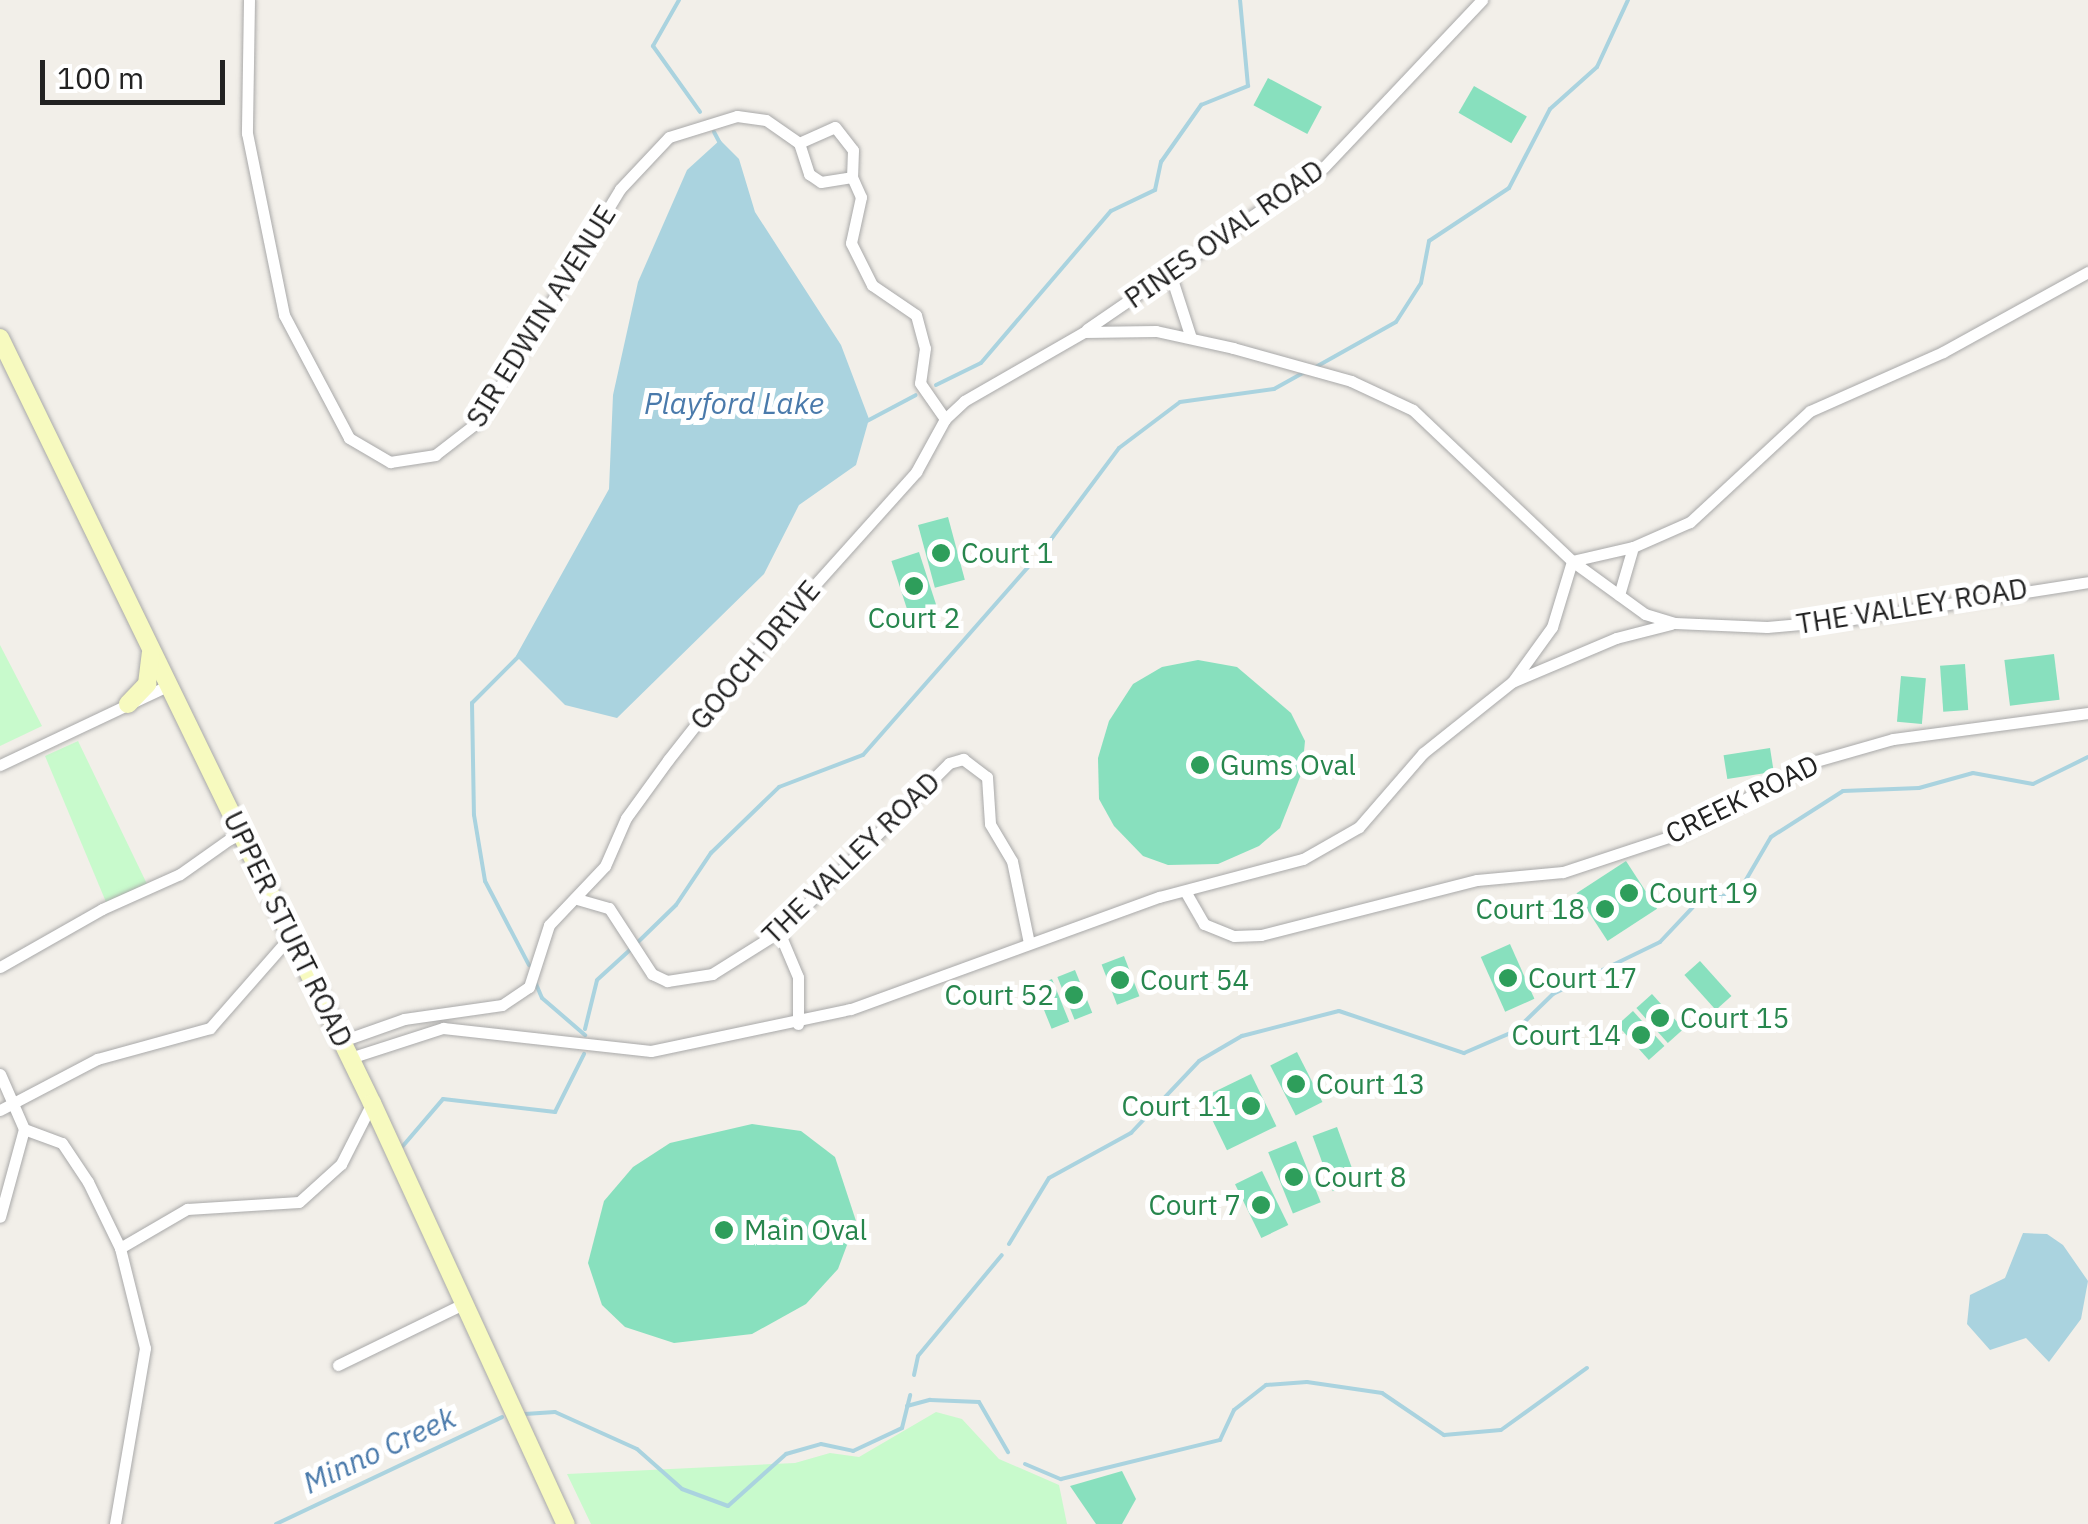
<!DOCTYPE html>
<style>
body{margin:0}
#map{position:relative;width:2088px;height:1524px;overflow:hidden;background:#f2efe9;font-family:"IBM Plex Sans",sans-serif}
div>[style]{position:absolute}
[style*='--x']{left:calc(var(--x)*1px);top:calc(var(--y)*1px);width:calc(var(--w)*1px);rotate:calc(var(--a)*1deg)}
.park>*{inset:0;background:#c8facc}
.pitch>*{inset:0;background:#88e0be;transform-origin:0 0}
.water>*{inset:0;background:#aad3df}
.stream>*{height:4px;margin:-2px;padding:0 2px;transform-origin:2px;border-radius:2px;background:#aad3df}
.roads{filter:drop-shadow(0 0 2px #a9a9a9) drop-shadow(0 0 2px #a9a9a9)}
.street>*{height:11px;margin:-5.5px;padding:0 5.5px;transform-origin:5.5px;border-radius:5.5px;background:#fff}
.secondary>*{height:18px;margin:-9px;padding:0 9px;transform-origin:9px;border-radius:9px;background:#f7fabf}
.dots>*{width:28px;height:28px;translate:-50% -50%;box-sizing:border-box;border:5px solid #fff;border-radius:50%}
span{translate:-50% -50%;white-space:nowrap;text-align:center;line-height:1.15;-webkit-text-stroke:10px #fff;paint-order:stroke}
.street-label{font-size:28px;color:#222}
.leisure-label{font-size:28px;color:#27864d}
.left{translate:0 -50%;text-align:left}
.right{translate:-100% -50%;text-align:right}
.water-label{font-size:30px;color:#4a7aab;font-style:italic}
.scale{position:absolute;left:40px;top:60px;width:185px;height:45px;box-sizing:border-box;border:5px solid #222;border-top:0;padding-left:12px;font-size:30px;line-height:35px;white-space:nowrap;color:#222;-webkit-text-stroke:8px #fff;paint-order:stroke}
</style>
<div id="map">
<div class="park">
<div style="clip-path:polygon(0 645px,42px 726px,0 746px)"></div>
<div style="clip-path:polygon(78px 741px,147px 884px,106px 902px,45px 756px)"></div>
<div style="clip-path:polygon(936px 1412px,962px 1419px,999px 1459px,1059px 1485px,1067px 1524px,591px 1524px,567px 1474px,795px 1463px,830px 1453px,859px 1457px)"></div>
</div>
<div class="pitch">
<div style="left:1268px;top:78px;width:61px;height:31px;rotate:28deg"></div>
<div style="left:1474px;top:86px;width:61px;height:31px;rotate:30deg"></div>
<div style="left:948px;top:517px;width:65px;height:31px;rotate:75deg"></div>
<div style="left:919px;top:552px;width:62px;height:29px;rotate:72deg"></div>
<div style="left:2054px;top:654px;width:46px;height:50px;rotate:83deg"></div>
<div style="clip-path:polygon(1198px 660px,1237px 667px,1291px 713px,1305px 741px,1302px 772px,1280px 828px,1259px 846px,1218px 864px,1168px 865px,1143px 856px,1114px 826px,1099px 799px,1098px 758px,1109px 721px,1133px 684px,1162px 667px)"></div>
<div style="left:1965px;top:664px;width:46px;height:25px;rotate:86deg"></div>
<div style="left:1901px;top:676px;width:25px;height:46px;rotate:5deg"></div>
<div style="left:1770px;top:748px;width:24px;height:47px;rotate:81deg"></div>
<div style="left:1626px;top:861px;width:57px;height:59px;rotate:57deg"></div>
<div style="left:1510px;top:944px;width:60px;height:32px;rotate:66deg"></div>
<div style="left:1124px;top:956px;width:43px;height:24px;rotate:69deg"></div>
<div style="left:1700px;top:961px;width:47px;height:21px;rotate:48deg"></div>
<div style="left:1075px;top:970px;width:46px;height:19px;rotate:68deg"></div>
<div style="left:1052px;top:979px;width:46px;height:19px;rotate:68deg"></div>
<div style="left:1652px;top:994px;width:47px;height:21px;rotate:48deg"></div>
<div style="left:1633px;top:1011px;width:47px;height:21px;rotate:48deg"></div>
<div style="left:1297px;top:1052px;width:56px;height:30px;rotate:63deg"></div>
<div style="left:1251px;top:1074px;width:58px;height:55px;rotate:64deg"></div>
<div style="clip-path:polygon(752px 1124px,801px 1131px,835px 1157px,856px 1221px,838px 1269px,806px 1304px,752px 1334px,674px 1343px,625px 1327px,602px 1305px,588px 1263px,604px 1201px,633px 1167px,670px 1143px)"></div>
<div style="left:1337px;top:1127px;width:59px;height:26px;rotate:70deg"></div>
<div style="left:1296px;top:1141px;width:66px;height:30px;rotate:68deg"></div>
<div style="left:1262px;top:1171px;width:60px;height:30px;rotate:64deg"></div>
<div style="clip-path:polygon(1122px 1471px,1136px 1499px,1122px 1524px,1096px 1524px,1070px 1486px)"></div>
</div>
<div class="water">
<div style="clip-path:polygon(720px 140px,739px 159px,755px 212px,841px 345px,869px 419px,856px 465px,799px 505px,764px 574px,617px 718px,565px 705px,516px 656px,609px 489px,613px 395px,638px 282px,687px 170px)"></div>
<div style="clip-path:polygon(2023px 1233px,2047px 1234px,2063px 1245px,2088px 1281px,2081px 1319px,2049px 1362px,2026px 1338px,1990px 1350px,1967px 1324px,1970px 1295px,2005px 1278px)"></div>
</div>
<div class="stream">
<div style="--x:679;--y:0;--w:53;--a:119.5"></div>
<div style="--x:653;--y:46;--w:81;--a:54.5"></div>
<div style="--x:714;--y:132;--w:15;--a:62"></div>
<div style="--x:1314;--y:368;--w:94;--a:-29.3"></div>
<div style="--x:1396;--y:322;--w:46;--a:-57.3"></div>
<div style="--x:1421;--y:283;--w:43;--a:-79.2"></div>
<div style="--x:1429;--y:241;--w:96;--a:-33.5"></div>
<div style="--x:1509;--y:188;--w:89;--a:-62.6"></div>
<div style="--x:1550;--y:109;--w:63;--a:-41.8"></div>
<div style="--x:1597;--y:67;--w:74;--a:-65.2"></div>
<div style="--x:936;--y:385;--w:50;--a:-26.1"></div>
<div style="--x:981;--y:363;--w:200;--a:-49.5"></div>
<div style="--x:1111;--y:211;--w:49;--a:-25.5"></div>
<div style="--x:1155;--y:190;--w:29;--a:-78"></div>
<div style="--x:1161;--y:162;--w:70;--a:-54.9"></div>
<div style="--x:1201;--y:105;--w:51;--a:-22"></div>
<div style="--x:1248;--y:86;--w:86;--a:-95.3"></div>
<div style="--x:867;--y:421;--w:55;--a:-28"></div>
<div style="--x:1040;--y:554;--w:132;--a:-53.3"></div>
<div style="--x:1119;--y:448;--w:76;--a:-37"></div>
<div style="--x:1180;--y:402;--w:95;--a:-7.9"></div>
<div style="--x:1274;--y:389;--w:35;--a:-29"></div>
<div style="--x:518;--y:657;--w:65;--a:135"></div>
<div style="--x:472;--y:703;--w:112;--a:89"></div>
<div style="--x:474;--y:815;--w:67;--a:80.5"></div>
<div style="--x:485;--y:881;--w:95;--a:62.4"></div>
<div style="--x:1712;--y:900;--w:30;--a:-20"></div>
<div style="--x:1740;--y:890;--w:61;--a:-59.7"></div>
<div style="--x:1771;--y:837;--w:85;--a:-32.6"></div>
<div style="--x:1843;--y:791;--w:76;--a:-2.3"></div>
<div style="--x:1919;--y:788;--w:56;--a:-15.5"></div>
<div style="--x:1973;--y:773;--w:61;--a:10.4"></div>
<div style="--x:2033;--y:784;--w:61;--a:-26.1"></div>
<div style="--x:638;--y:942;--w:53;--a:-44.2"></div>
<div style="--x:676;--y:905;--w:63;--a:-56.1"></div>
<div style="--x:711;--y:853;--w:95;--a:-44.1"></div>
<div style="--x:779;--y:787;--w:90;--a:-20.9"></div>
<div style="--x:863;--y:755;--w:254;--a:-48.7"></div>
<div style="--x:536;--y:984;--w:15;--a:67"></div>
<div style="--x:542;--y:998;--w:57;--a:40.7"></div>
<div style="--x:585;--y:1029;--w:50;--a:-76.2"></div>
<div style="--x:597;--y:980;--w:46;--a:-42.4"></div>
<div style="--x:402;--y:1147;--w:63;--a:-49.5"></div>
<div style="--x:443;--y:1099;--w:113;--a:6.6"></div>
<div style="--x:555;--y:1112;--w:65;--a:-63.4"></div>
<div style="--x:1009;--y:1244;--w:77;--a:-58.8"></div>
<div style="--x:1049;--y:1178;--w:94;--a:-28.8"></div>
<div style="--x:1131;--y:1133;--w:99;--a:-46.6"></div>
<div style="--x:1199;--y:1061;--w:50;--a:-30.2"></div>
<div style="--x:1242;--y:1036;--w:100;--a:-14.5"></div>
<div style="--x:1339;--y:1011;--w:132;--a:18.6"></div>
<div style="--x:1464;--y:1053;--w:56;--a:-23.3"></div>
<div style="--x:1515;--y:1031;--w:53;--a:-44.2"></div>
<div style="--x:1553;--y:994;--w:119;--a:-25.9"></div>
<div style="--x:1660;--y:942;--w:48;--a:-46.7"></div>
<div style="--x:914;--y:1375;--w:19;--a:-78"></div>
<div style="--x:918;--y:1356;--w:131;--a:-50.3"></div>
<div style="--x:907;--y:1406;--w:24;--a:-15"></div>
<div style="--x:930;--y:1400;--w:49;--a:2.3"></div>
<div style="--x:979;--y:1402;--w:58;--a:59.9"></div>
<div style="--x:525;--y:1414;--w:30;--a:-4"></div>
<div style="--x:555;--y:1412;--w:90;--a:24.3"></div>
<div style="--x:637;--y:1449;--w:60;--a:41.6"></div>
<div style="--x:682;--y:1489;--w:49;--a:20.3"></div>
<div style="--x:728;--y:1506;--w:78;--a:-41.9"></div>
<div style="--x:786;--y:1454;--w:36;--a:-16"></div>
<div style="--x:821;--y:1444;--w:33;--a:12"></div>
<div style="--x:853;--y:1451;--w:54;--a:-25.1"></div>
<div style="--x:902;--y:1428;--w:34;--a:-76"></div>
<div style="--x:1025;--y:1464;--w:39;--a:23"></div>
<div style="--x:1061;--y:1479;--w:164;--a:-13.8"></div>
<div style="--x:1220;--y:1440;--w:33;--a:-65"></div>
<div style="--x:1234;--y:1410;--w:41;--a:-38"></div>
<div style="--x:1266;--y:1385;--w:41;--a:-4.2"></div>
<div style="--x:1307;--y:1382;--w:76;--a:8.3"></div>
<div style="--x:1382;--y:1393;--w:75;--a:34.1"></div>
<div style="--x:1444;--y:1435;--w:57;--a:-5"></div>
<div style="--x:1501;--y:1430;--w:106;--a:-35.8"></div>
<div style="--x:276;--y:1524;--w:250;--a:-25.3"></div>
</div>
<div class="roads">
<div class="street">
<div style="--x:249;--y:0;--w:133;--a:90.9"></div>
<div style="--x:247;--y:133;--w:186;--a:78.5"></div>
<div style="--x:284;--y:315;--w:139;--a:62.1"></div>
<div style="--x:349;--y:438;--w:48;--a:30.3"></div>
<div style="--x:390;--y:462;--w:46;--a:-8.8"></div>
<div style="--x:435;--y:455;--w:56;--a:-37.7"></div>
<div style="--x:479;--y:421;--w:271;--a:-58.7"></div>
<div style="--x:620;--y:189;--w:71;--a:-46.7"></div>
<div style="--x:669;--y:137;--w:71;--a:-17.2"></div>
<div style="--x:737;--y:116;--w:29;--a:8"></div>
<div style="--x:766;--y:120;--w:40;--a:34.9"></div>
<div style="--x:799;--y:143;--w:33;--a:72"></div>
<div style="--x:809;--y:174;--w:14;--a:34"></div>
<div style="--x:821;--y:182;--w:31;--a:-9"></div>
<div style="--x:799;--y:143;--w:39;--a:-24"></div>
<div style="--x:835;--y:127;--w:29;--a:52"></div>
<div style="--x:853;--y:150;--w:27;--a:92"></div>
<div style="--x:852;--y:177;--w:22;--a:66"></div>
<div style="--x:861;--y:197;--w:47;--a:102.3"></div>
<div style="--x:851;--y:243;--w:47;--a:63.4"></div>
<div style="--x:872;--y:285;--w:53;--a:34.3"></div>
<div style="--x:916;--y:315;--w:34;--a:75"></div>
<div style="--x:925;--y:348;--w:35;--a:98"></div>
<div style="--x:920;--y:383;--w:44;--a:55.2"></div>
<div style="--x:1170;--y:273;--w:68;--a:72.1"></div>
<div style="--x:1087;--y:329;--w:287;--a:-34.4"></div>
<div style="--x:1324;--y:167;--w:230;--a:-46.6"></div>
<div style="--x:1572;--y:561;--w:63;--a:-12.9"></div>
<div style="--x:1633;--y:547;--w:62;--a:-23.7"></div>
<div style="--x:1690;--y:522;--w:163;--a:-42.8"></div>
<div style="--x:1810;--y:411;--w:145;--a:-23.9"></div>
<div style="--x:1943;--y:352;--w:166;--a:-28.9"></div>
<div style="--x:1619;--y:595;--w:50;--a:-73.7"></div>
<div style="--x:1513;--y:681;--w:67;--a:-54.2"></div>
<div style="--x:1552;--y:627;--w:69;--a:-73.1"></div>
<div style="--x:0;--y:765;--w:187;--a:-25.3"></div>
<div style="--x:1185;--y:891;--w:38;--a:60"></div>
<div style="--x:1204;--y:924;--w:32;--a:22"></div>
<div style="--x:1234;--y:936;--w:27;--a:-2"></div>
<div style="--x:1261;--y:935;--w:223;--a:-14.3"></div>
<div style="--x:1477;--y:880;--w:86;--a:-5.3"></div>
<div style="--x:1563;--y:872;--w:127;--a:-18.3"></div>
<div style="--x:1684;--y:832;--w:150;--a:-28.3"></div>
<div style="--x:1816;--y:761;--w:80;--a:-15.9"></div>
<div style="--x:1893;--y:739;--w:197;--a:-7.6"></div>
<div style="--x:577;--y:899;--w:33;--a:16"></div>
<div style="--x:609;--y:908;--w:79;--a:56.9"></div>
<div style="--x:652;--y:974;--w:17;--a:25"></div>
<div style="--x:667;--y:981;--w:46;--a:-8.8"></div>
<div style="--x:712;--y:974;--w:79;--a:-32.1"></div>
<div style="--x:779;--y:932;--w:240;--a:-44.8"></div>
<div style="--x:949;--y:763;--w:15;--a:-16"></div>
<div style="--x:963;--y:759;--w:30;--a:37"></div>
<div style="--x:987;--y:777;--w:47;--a:86.3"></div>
<div style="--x:990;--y:824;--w:43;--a:59.3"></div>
<div style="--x:1012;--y:861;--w:84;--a:78.3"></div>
<div style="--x:779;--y:932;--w:49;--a:67.1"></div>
<div style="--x:798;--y:977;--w:47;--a:90"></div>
<div style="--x:0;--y:967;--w:117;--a:-29.6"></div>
<div style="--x:102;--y:909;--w:85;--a:-24.2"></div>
<div style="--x:180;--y:874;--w:75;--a:-35.2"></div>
<div style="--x:342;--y:1041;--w:66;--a:-19.5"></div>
<div style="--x:404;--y:1019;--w:99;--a:-8.1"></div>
<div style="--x:502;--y:1005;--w:32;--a:-34"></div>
<div style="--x:529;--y:987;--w:65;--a:-72.1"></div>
<div style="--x:549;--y:925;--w:81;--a:-46.5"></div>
<div style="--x:605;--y:866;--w:52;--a:-66.4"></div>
<div style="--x:626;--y:818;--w:72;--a:-54.1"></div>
<div style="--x:668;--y:760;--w:120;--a:-51.8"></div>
<div style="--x:742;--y:666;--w:261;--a:-48.1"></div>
<div style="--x:916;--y:472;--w:60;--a:-61.3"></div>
<div style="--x:945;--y:419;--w:26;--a:-43"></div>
<div style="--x:964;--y:401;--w:138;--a:-29.9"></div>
<div style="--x:1084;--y:332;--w:72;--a:-0.8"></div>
<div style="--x:1156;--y:331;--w:79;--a:12.4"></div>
<div style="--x:1233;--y:348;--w:123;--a:15.6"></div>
<div style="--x:1351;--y:381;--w:68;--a:25.1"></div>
<div style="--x:1413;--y:410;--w:219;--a:43.5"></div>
<div style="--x:1572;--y:561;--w:90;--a:36"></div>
<div style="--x:1645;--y:614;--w:31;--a:17"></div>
<div style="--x:1675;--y:623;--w:92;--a:2.5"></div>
<div style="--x:1767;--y:627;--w:79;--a:-5.1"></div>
<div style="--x:1846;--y:620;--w:245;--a:-8.9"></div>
<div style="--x:350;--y:1058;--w:98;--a:-17.9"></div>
<div style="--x:443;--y:1028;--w:209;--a:6.3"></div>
<div style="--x:651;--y:1051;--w:204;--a:-11.9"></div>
<div style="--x:851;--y:1009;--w:328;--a:-20"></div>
<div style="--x:1159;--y:897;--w:149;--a:-14.8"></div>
<div style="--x:1303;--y:859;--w:64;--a:-29.7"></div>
<div style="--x:1359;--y:827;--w:98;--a:-49.1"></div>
<div style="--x:1423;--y:753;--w:114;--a:-38.6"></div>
<div style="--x:1512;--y:682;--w:113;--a:-22.9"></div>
<div style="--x:1616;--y:638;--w:57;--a:-14.3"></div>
<div style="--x:0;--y:1074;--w:60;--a:66.4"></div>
<div style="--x:24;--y:1129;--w:91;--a:105.3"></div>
<div style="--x:0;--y:1110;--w:110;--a:-27.7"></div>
<div style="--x:97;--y:1059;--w:117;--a:-15.3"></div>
<div style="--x:210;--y:1028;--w:121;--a:-48.7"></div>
<div style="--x:24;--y:1129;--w:40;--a:20.2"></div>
<div style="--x:62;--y:1143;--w:47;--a:56.3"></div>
<div style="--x:88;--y:1182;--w:73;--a:64.1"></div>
<div style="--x:120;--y:1248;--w:103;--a:76"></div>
<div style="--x:145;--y:1348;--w:179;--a:99.7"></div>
<div style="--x:120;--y:1248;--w:78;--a:-30.2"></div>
<div style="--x:187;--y:1209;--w:112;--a:-3.6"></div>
<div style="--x:299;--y:1202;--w:57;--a:-42.1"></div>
<div style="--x:341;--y:1164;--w:68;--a:-63.1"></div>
<div style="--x:338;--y:1365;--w:137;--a:-26"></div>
</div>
<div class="secondary">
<div style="--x:0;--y:338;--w:851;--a:64.07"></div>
<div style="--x:372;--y:1103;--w:464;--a:65.3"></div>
<div style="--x:128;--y:704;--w:28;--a:-46"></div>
<div style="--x:147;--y:684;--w:31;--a:-83"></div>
</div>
</div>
<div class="dots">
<div style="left:941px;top:553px;background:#2e9e5b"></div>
<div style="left:914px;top:586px;background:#2e9e5b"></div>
<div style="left:1200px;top:765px;background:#2e9e5b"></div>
<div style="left:1629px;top:893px;background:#2e9e5b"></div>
<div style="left:1605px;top:909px;background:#2e9e5b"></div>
<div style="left:1508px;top:978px;background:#2e9e5b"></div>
<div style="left:1120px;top:980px;background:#2e9e5b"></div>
<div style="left:1074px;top:995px;background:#2e9e5b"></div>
<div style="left:1660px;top:1018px;background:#2e9e5b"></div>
<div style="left:1641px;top:1035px;background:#2e9e5b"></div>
<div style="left:1296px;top:1084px;background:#2e9e5b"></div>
<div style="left:1251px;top:1106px;background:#2e9e5b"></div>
<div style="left:1294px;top:1177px;background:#2e9e5b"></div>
<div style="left:1261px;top:1205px;background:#2e9e5b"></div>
<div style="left:724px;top:1230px;background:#2e9e5b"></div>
</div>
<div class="street-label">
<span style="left:1224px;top:234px;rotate:-35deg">PINES OVAL ROAD</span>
<span style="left:541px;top:316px;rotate:-58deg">SIR EDWIN AVENUE</span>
<span style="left:1912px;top:606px;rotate:-9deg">THE VALLEY ROAD</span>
<span style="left:755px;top:655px;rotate:-50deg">GOOCH DRIVE</span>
<span style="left:1742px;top:799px;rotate:-26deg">CREEK ROAD</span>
<span style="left:851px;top:858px;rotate:-44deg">THE VALLEY ROAD</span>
<span style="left:288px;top:929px;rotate:64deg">UPPER STURT ROAD</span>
</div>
<div class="leisure-label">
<span class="left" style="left:961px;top:553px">Court 1</span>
<span style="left:914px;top:618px">Court 2</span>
<span class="left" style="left:1220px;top:765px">Gums Oval</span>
<span class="left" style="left:1649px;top:893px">Court 19</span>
<span class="right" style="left:1585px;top:909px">Court 18</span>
<span class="left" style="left:1528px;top:978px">Court 17</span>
<span class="left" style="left:1140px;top:980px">Court 54</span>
<span class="right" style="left:1054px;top:995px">Court 52</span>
<span class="left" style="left:1680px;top:1018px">Court 15</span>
<span class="right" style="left:1621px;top:1035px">Court 14</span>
<span class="left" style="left:1316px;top:1084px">Court 13</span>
<span class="right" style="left:1231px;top:1106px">Court 11</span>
<span class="left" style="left:1314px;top:1177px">Court 8</span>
<span class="right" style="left:1241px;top:1205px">Court 7</span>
<span class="left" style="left:744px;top:1230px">Main Oval</span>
</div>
<div class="water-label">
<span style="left:734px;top:403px">Playford Lake</span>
<span style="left:379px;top:1450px;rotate:-25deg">Minno Creek</span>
</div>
<div class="scale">100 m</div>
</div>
